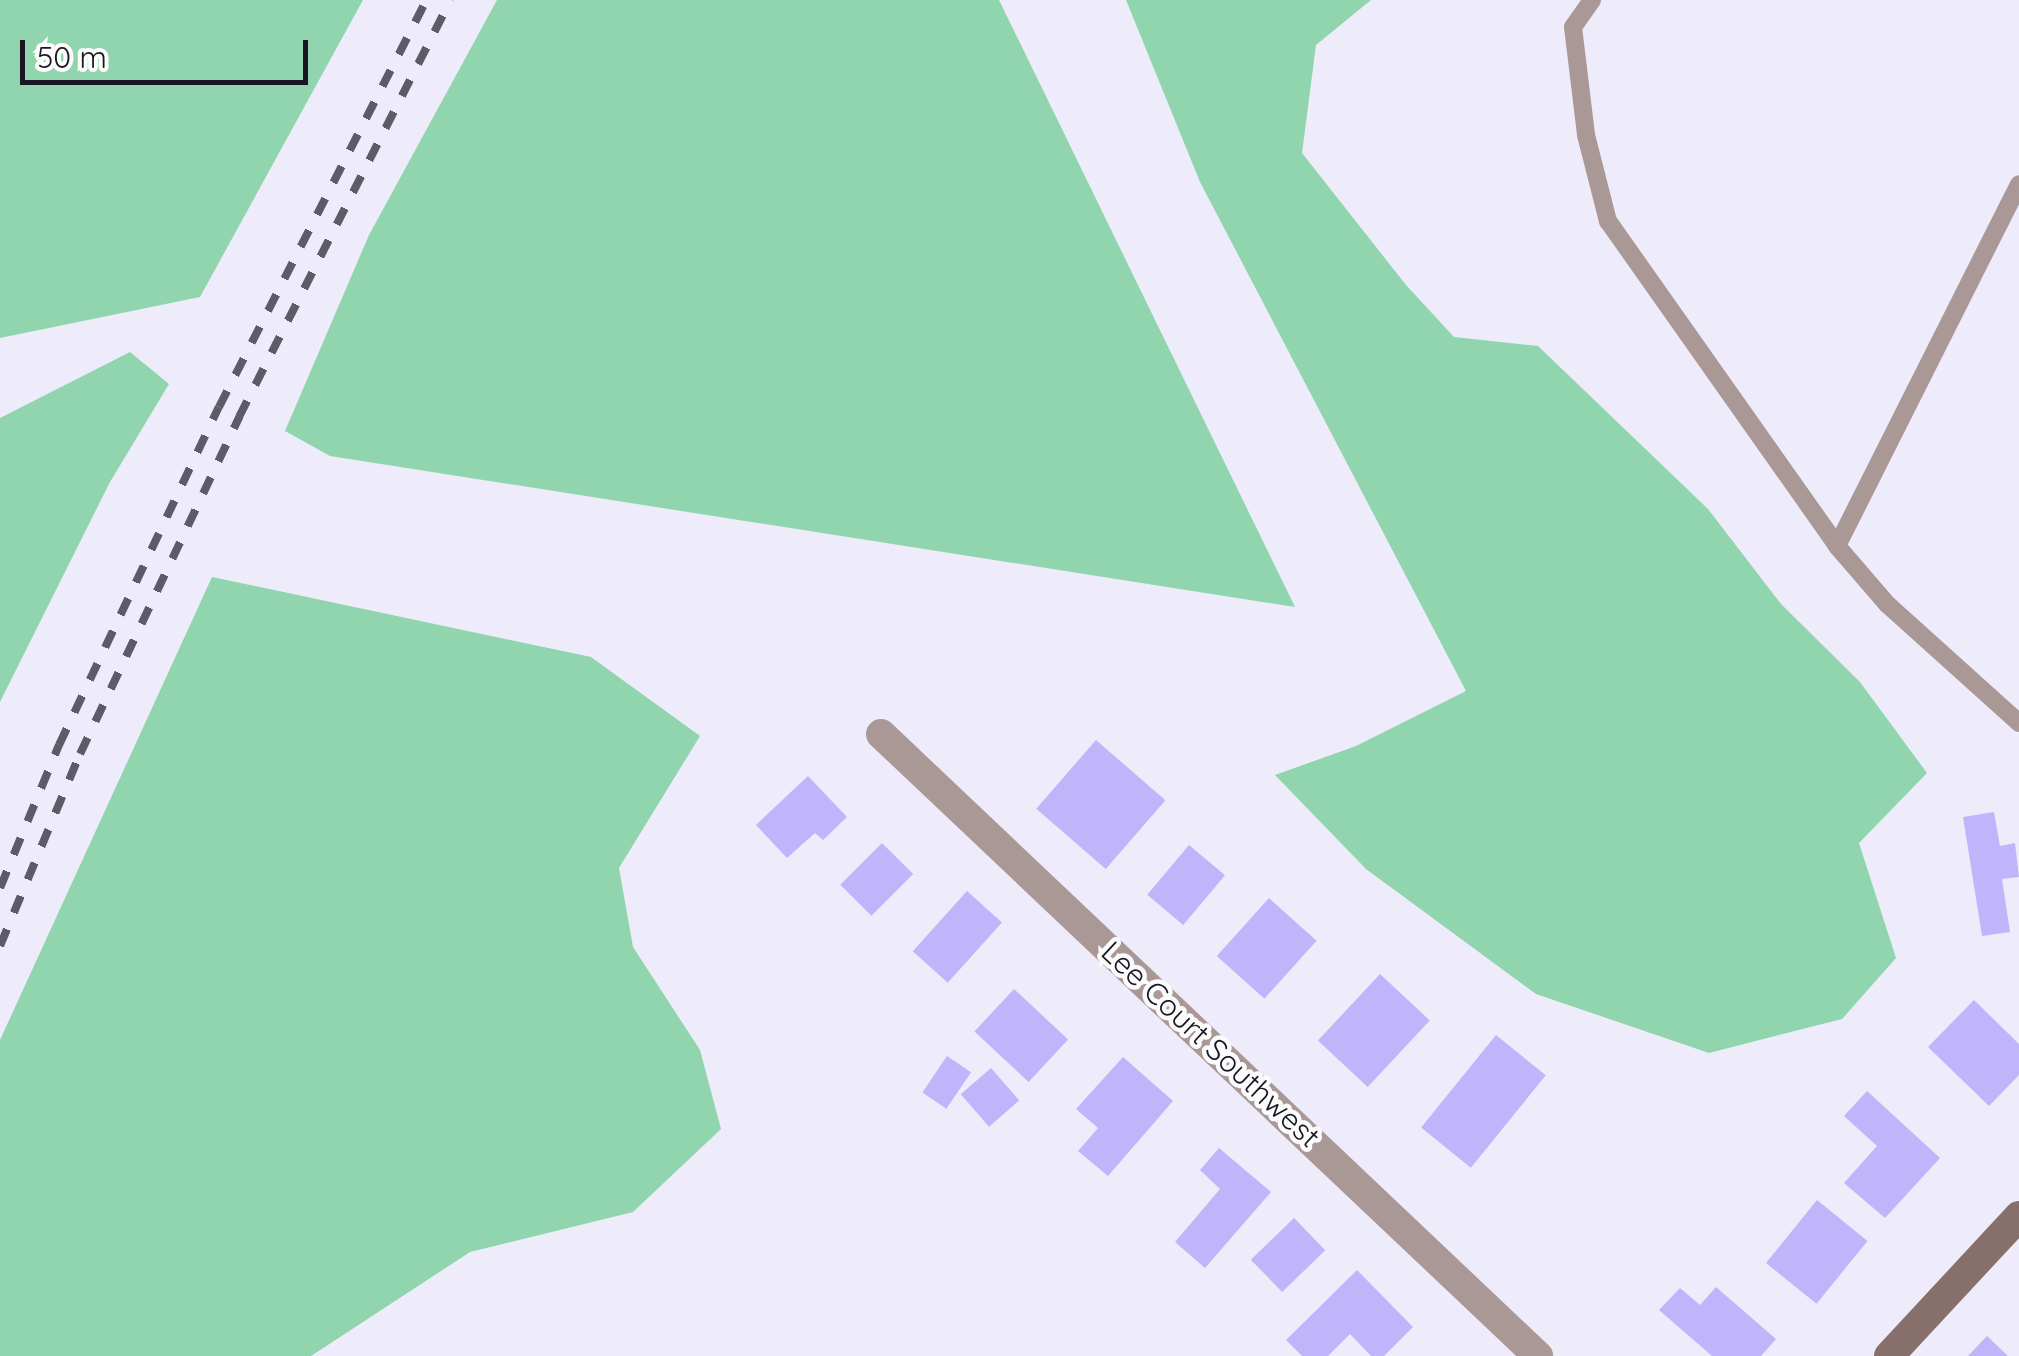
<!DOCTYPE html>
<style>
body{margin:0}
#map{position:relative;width:2019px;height:1356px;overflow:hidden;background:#eeecfa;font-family:Quicksand,sans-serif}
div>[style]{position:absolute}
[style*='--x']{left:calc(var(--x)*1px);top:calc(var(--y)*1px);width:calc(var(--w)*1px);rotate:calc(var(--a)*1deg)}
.green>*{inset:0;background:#90d5ad}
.building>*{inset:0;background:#c0b4fa;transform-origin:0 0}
.lane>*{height:18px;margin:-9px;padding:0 9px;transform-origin:9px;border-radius:9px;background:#a99895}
.street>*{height:30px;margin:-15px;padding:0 15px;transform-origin:15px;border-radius:15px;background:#a99895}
.secondary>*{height:30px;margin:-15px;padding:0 15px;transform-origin:15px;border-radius:15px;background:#876f6b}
.rail>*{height:8px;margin-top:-4px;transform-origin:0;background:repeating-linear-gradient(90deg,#5d5b68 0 18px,transparent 0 36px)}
span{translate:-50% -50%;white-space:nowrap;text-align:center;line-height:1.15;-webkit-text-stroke:9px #fbfbfb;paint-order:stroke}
.street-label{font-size:30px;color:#181622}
.scale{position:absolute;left:20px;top:40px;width:288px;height:45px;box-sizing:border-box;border:5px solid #181622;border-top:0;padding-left:12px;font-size:30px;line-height:35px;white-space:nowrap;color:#181622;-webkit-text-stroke:8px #fbfbfb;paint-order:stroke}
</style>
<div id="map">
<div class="green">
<div style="clip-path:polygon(0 0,363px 0,200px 297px,0 338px)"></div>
<div style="clip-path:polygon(497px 0,999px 0,1295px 607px,330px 456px,285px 431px,369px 235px)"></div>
<div style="clip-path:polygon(1126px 0,1371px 0,1316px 45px,1302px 153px,1406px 285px,1454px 337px,1538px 346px,1708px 509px,1781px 604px,1860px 682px,1927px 773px,1859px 843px,1896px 958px,1842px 1019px,1709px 1053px,1536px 994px,1366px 869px,1275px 775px,1356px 746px,1466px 691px,1200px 182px)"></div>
<div style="clip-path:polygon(130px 352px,169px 384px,110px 482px,0 702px,0 418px)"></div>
<div style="clip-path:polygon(212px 577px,591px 657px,700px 736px,619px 868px,633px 947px,700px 1050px,721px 1129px,633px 1212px,470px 1252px,311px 1356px,0 1356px,0 1040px)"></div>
</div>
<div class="building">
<div style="left:1096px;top:740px;width:92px;height:91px;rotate:41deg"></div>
<div style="clip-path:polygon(808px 776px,847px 817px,823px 840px,815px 833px,787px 858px,756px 825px)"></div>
<div style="clip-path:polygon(1994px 812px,2000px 846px,2015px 843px,2019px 877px,2002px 879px,2010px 932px,1982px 936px,1963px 817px)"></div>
<div style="left:882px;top:843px;width:44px;height:59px;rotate:45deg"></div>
<div style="left:1189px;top:845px;width:47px;height:65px;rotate:40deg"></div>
<div style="left:967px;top:891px;width:47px;height:81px;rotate:42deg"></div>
<div style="left:1269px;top:898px;width:64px;height:78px;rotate:42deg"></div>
<div style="left:1380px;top:974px;width:68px;height:91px;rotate:43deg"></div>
<div style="left:1014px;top:989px;width:74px;height:58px;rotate:43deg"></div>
<div style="clip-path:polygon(1974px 1000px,2019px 1044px,2019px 1075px,1989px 1106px,1928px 1047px)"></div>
<div style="left:1496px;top:1035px;width:64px;height:119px;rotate:39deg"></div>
<div style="left:947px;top:1056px;width:29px;height:44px;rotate:34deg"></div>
<div style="clip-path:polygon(1123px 1057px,1173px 1101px,1108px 1176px,1078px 1151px,1098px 1128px,1076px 1109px)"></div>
<div style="left:991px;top:1068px;width:43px;height:40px;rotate:49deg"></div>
<div style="clip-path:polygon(1867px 1091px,1940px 1158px,1885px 1218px,1844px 1183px,1877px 1146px,1844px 1116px)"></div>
<div style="clip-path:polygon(1219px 1148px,1271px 1192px,1205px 1268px,1175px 1242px,1220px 1189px,1200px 1170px)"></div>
<div style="left:1817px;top:1200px;width:65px;height:81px;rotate:39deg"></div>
<div style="left:1294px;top:1218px;width:45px;height:60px;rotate:46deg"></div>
<div style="clip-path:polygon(1357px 1270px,1413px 1327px,1384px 1356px,1371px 1356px,1350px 1334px,1328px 1356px,1302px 1356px,1286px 1340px)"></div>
<div style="clip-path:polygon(1716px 1287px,1776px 1339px,1761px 1356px,1712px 1356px,1659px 1310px,1680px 1288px,1700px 1305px)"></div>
<div style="clip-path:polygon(1987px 1336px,2008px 1356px,1968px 1356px)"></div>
</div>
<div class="lane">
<div style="--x:1592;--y:0;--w:33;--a:125"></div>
<div style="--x:1573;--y:27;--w:109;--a:83.1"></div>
<div style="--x:1586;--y:135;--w:89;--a:75.7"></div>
<div style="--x:1608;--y:221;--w:398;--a:54.8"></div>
<div style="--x:1837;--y:546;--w:77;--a:49.2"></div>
<div style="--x:1887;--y:604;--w:178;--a:42"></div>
<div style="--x:1837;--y:546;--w:405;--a:-63.3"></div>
</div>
<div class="street">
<div style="--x:881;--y:734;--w:905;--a:43.43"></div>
</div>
<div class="secondary">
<div style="--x:1889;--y:1356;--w:191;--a:-47.1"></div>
</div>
<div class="rail">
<div style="--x:0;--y:888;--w:155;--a:-67.6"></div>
<div style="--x:59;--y:745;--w:374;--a:-64.7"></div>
<div style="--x:219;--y:407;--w:457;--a:-63"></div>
<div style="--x:0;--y:946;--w:208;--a:-67.4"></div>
<div style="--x:80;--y:754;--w:373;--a:-64.7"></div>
<div style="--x:239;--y:417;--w:468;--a:-63.1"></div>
</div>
<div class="street-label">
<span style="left:1211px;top:1044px;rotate:43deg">Lee Court Southwest</span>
</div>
<div class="scale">50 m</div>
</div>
